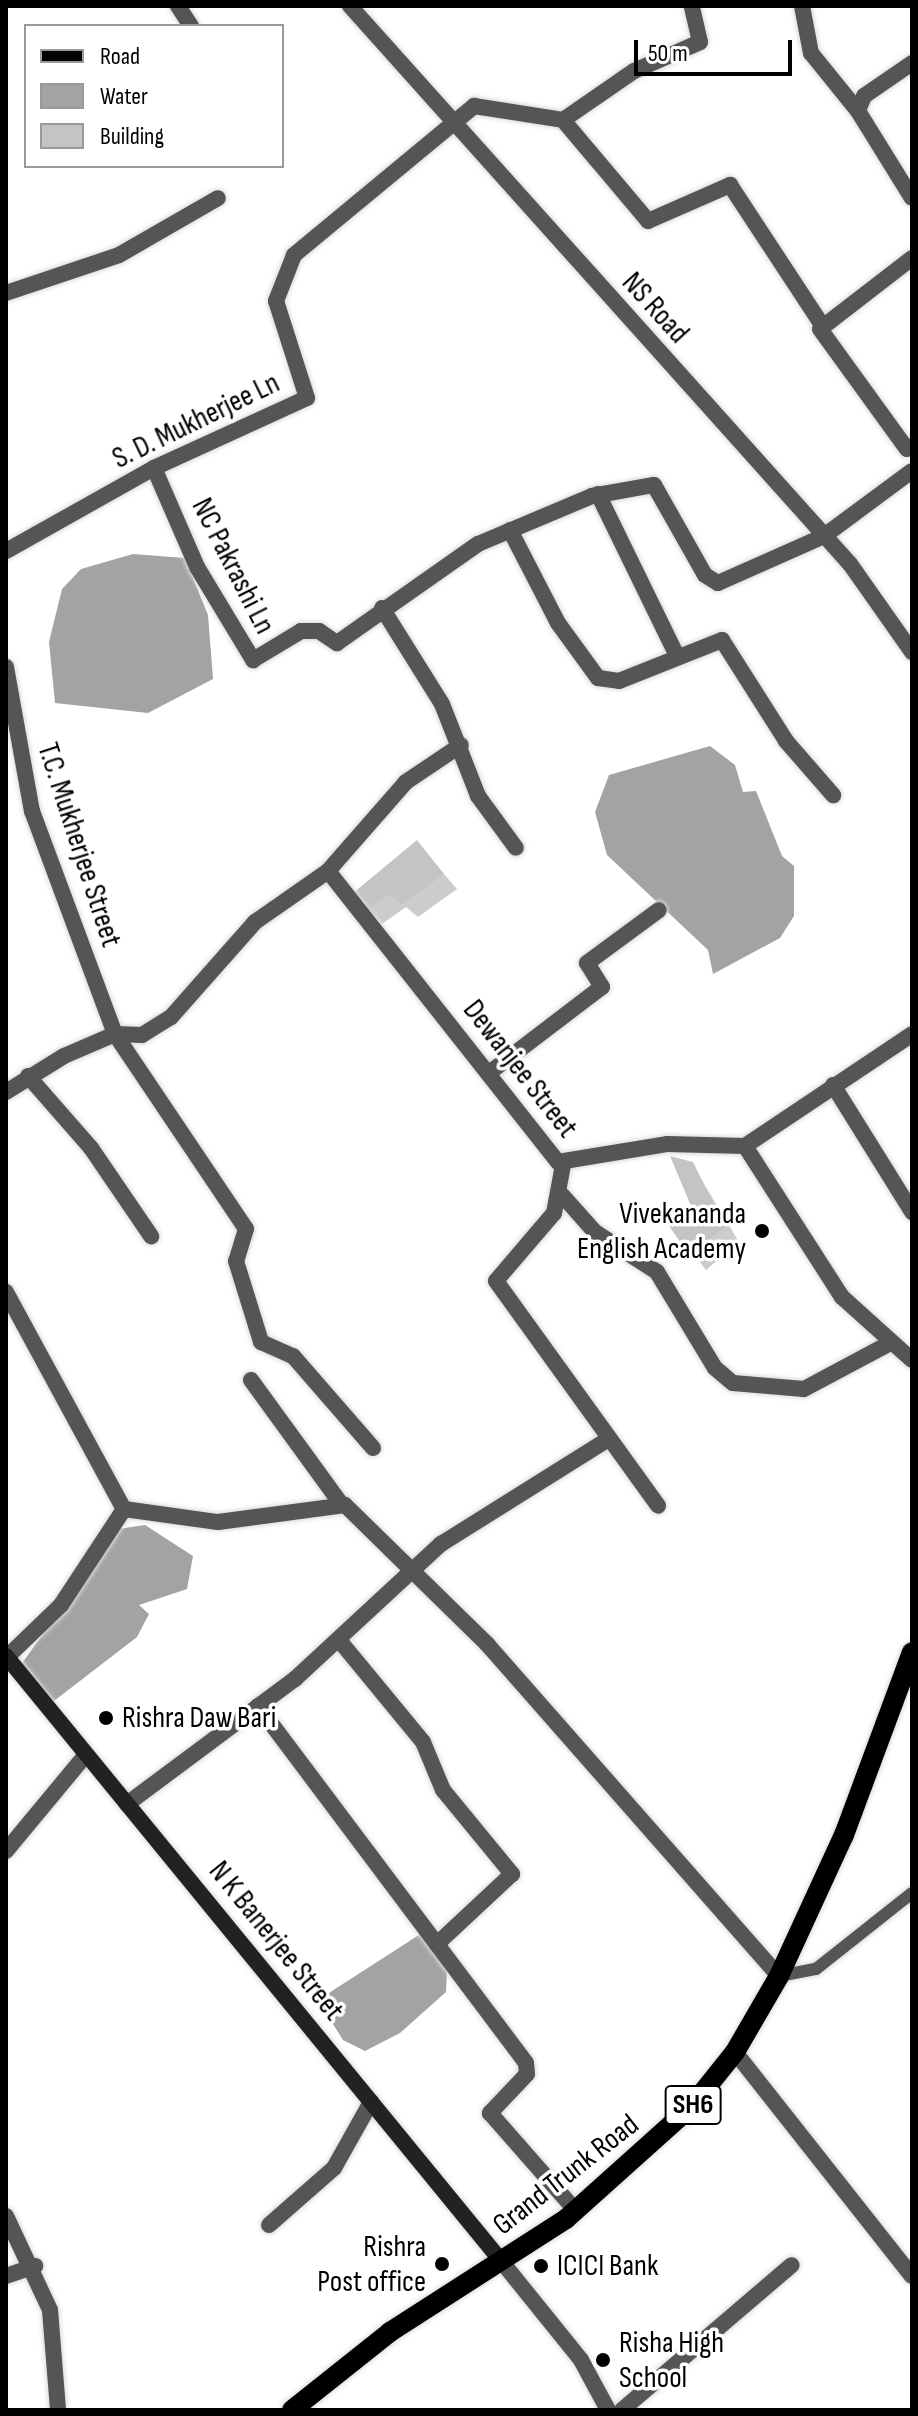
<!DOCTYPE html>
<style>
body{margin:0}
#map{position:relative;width:918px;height:2416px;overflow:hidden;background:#fff;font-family:"Sofia Sans Condensed",sans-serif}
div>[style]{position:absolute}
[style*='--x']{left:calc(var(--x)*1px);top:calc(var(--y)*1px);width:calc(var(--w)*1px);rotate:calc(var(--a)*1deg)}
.water>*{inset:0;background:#a3a3a3}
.shadow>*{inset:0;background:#0003}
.building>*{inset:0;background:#c4c4c4}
.roads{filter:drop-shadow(0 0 2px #dbdbdb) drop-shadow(0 0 2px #dbdbdb)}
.lane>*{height:12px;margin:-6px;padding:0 6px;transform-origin:6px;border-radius:6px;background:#555}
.street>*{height:16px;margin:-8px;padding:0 8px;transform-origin:8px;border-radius:8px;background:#555}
.secondary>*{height:16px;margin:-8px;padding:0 8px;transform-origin:8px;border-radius:8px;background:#222}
.primary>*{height:20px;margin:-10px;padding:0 10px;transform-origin:10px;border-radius:10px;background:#000}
.dots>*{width:22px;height:22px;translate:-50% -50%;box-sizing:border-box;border:4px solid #fff;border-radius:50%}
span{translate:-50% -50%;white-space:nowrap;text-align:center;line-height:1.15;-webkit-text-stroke:7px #fff;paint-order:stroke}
.shield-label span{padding:2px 6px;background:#fff;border:2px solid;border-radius:6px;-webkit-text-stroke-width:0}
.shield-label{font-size:28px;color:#000;font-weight:700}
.street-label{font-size:30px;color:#000}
.poi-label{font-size:30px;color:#000}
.right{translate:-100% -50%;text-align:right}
.left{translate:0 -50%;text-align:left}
.frame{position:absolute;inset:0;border:8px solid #000;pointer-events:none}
.legend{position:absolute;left:24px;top:24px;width:260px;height:144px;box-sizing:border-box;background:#fff;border:2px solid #999;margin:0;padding:10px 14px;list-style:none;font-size:24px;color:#000}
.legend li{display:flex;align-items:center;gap:16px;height:40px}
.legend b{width:40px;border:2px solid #999}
.scale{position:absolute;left:634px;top:40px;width:158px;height:36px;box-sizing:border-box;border:4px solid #000;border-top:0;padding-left:10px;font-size:24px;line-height:28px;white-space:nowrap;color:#000;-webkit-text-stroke:6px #fff;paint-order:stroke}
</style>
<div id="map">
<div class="water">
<div style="clip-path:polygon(133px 554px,185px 558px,208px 615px,213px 679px,148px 713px,55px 703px,49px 642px,62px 589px,81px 569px)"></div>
<div style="clip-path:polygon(710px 746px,735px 765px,743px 792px,756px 791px,782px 856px,794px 866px,794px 916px,780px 938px,713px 974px,708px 950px,607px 855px,595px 812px,609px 775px)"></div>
<div style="clip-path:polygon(145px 1525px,193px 1556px,187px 1589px,139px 1605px,149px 1614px,137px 1637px,54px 1701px,20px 1666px,118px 1529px)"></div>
<div style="clip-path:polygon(422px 1933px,447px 1971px,446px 1992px,400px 2033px,365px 2051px,343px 2040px,318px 2000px)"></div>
</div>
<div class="shadow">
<div style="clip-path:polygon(417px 843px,457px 889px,418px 917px,406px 907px,382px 924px,368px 910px)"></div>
<div style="clip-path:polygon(692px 1164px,739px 1242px,706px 1270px,667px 1220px,693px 1207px)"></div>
</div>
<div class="building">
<div style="clip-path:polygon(417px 840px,444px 874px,402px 904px,390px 894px,366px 911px,352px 894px)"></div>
<div style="clip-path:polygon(670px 1156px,693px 1162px,725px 1227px,690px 1256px,664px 1219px,691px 1206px)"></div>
</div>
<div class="roads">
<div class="lane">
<div style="--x:779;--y:1976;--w:38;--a:-11"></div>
<div style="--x:816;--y:1969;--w:122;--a:-38.4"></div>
</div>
<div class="street">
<div style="--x:178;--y:6;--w:24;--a:57"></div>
<div style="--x:350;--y:6;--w:749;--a:48.14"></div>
<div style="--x:850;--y:564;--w:108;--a:54.8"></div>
<div style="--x:802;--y:6;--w:48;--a:79.2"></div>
<div style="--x:811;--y:53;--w:75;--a:51"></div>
<div style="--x:912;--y:63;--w:58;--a:145.5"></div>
<div style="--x:864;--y:96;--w:16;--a:112"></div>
<div style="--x:858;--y:111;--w:102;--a:58.2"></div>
<div style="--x:563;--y:120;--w:132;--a:49.9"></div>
<div style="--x:648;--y:221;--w:90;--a:-23.7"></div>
<div style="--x:730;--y:185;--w:168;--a:56.7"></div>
<div style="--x:912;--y:258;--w:116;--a:142.3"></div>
<div style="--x:820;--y:329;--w:148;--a:54.1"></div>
<div style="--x:907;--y:449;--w:6;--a:-31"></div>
<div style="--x:6;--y:293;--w:119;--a:-18.6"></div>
<div style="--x:119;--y:255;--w:114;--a:-29.9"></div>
<div style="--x:154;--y:468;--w:108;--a:66.5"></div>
<div style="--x:197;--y:567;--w:109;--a:58.9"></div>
<div style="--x:253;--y:660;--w:56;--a:-31.1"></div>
<div style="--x:301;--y:631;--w:18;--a:0"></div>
<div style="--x:319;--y:631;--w:22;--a:34"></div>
<div style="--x:337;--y:643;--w:172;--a:-35.1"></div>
<div style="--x:478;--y:544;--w:124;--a:-22.8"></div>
<div style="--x:592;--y:496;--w:63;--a:-10.1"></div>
<div style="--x:654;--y:485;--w:103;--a:60.5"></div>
<div style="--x:705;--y:575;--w:15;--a:32"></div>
<div style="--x:718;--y:583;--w:116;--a:-23.9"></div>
<div style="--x:824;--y:536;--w:109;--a:-36.5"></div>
<div style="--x:598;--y:494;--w:180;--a:64"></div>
<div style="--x:510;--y:530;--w:105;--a:62.7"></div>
<div style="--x:558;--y:623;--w:68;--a:54"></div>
<div style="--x:598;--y:678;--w:21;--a:8"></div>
<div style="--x:619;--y:681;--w:111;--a:-21.7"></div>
<div style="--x:722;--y:640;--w:120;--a:57.6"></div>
<div style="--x:786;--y:741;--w:72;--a:49"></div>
<div style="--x:6;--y:551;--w:170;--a:-29.3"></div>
<div style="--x:154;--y:468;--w:168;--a:-24.6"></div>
<div style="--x:307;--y:398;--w:102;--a:-107.7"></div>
<div style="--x:276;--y:301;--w:49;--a:-68.6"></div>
<div style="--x:294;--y:255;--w:234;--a:-39.6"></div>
<div style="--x:474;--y:106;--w:90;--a:8.9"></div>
<div style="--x:563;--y:120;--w:86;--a:-34.6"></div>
<div style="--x:634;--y:71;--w:72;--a:-23.7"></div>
<div style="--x:700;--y:42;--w:37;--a:-103"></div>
<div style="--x:382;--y:608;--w:113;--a:58"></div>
<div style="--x:442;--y:704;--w:99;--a:68.6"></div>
<div style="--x:478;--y:796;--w:64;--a:53.8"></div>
<div style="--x:6;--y:667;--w:146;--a:79.8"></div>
<div style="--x:32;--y:811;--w:238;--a:69.6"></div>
<div style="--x:115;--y:1034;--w:235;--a:56.1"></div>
<div style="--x:246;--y:1229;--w:34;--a:107"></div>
<div style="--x:236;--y:1261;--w:85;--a:72.8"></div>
<div style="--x:261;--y:1342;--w:35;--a:24"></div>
<div style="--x:293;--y:1356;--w:122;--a:49"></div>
<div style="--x:328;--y:871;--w:371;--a:51.7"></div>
<div style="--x:558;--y:1162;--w:110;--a:-9.4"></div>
<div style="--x:667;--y:1144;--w:78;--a:1.5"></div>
<div style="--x:745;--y:1146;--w:179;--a:57.3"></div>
<div style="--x:842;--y:1297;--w:94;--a:42"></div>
<div style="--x:489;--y:1073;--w:142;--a:-37.3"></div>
<div style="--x:602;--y:987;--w:28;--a:-122"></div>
<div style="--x:587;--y:963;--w:89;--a:-36.4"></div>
<div style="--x:28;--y:1076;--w:96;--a:48.8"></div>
<div style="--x:91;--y:1148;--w:107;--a:55.7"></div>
<div style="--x:833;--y:1085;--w:150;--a:58.1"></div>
<div style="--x:6;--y:1092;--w:68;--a:-31.8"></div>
<div style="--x:64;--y:1056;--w:56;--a:-23.3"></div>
<div style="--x:115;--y:1034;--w:27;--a:2"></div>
<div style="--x:142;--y:1035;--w:34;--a:-32"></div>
<div style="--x:171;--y:1017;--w:127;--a:-48.5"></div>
<div style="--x:255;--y:922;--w:89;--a:-34.9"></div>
<div style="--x:328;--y:871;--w:118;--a:-48.8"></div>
<div style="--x:406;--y:782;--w:66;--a:-33.9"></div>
<div style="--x:745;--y:1146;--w:201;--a:-33.8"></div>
<div style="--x:563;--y:1165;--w:49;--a:100.6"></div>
<div style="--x:554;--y:1213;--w:89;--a:130.5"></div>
<div style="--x:496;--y:1281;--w:277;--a:54.2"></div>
<div style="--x:562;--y:1195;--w:50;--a:48.3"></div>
<div style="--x:595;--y:1232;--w:74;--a:32.8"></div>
<div style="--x:657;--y:1272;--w:112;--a:58.9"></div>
<div style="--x:715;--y:1368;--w:23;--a:40"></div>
<div style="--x:733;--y:1383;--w:71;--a:4.8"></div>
<div style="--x:804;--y:1389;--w:98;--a:-28.1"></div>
<div style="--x:6;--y:1292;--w:247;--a:61.5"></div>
<div style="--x:251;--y:1380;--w:153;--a:54"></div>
<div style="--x:339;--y:1640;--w:132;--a:50.5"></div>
<div style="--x:423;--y:1742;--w:52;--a:67.4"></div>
<div style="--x:443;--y:1790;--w:109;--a:50.6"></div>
<div style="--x:512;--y:1874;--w:103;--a:137"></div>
<div style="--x:7;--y:1657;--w:75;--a:-43.9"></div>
<div style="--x:61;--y:1605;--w:115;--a:-56.7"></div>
<div style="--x:124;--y:1509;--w:95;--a:7.9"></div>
<div style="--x:218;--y:1522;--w:128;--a:-7.6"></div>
<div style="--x:345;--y:1505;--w:199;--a:44.4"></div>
<div style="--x:487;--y:1644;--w:442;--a:48.7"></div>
<div style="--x:258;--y:1706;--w:446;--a:53.1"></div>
<div style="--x:526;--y:2063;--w:11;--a:85"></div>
<div style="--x:527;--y:2074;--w:54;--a:133.5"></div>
<div style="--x:490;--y:2113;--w:130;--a:48.7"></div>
<div style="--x:127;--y:1804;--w:209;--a:-36.7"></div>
<div style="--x:295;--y:1679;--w:199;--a:-42.8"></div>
<div style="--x:441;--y:1544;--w:194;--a:-32.1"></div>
<div style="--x:6;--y:1851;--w:124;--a:-50.3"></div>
<div style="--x:735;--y:2052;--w:285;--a:51.7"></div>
<div style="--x:6;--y:2216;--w:104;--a:64.9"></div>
<div style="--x:50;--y:2310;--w:100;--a:85.4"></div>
<div style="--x:269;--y:2225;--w:86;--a:-41.2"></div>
<div style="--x:334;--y:2168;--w:76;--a:-60.7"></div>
<div style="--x:502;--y:2262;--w:126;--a:51.1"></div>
<div style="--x:581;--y:2360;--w:57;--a:61.6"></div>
<div style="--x:6;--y:2276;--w:31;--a:-19"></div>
<div style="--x:622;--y:2410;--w:223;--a:-40.5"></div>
</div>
<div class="secondary">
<div style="--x:6;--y:1656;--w:783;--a:50.7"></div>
</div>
<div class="primary">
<div style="--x:292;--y:2410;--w:125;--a:-38.5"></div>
<div style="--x:390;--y:2332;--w:209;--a:-32.7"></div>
<div style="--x:566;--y:2219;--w:168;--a:-41.9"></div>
<div style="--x:691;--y:2107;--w:70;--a:-51.3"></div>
<div style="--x:735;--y:2052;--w:88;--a:-59.9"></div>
<div style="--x:779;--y:1976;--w:155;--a:-65.3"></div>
<div style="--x:844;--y:1835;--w:195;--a:-69.6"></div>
</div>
</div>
<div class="dots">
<div style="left:762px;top:1231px;background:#000"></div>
<div style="left:106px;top:1718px;background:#000"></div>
<div style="left:442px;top:2264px;background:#000"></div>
<div style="left:541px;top:2266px;background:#000"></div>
<div style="left:603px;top:2360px;background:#000"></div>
</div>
<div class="shield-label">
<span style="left:693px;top:2105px">SH6</span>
</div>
<div class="street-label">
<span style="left:655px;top:308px;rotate:48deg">NS Road</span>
<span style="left:196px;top:421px;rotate:-26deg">S. D. Mukherjee Ln</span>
<span style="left:233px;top:566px;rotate:63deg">NC Pakrashi Ln</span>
<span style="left:79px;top:845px;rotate:72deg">T.C. Mukherjee Street</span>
<span style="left:520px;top:1069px;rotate:52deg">Dewanjee Street</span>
<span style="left:276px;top:1941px;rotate:51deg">N K Banerjee Street</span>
<span style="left:566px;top:2175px;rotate:-38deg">Grand Trunk Road</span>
</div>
<div class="poi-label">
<span class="right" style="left:746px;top:1231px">Vivekananda<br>English Academy</span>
<span class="left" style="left:122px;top:1718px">Rishra Daw Bari</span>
<span class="right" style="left:426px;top:2264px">Rishra<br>Post office</span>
<span class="left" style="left:557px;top:2266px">ICICI Bank</span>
<span class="left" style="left:619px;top:2360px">Risha High<br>School</span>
</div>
<div class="frame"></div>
<ul class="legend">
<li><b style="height:10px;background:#000"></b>Road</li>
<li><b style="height:22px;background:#a3a3a3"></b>Water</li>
<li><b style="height:22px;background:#c4c4c4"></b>Building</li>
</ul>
<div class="scale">50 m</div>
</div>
